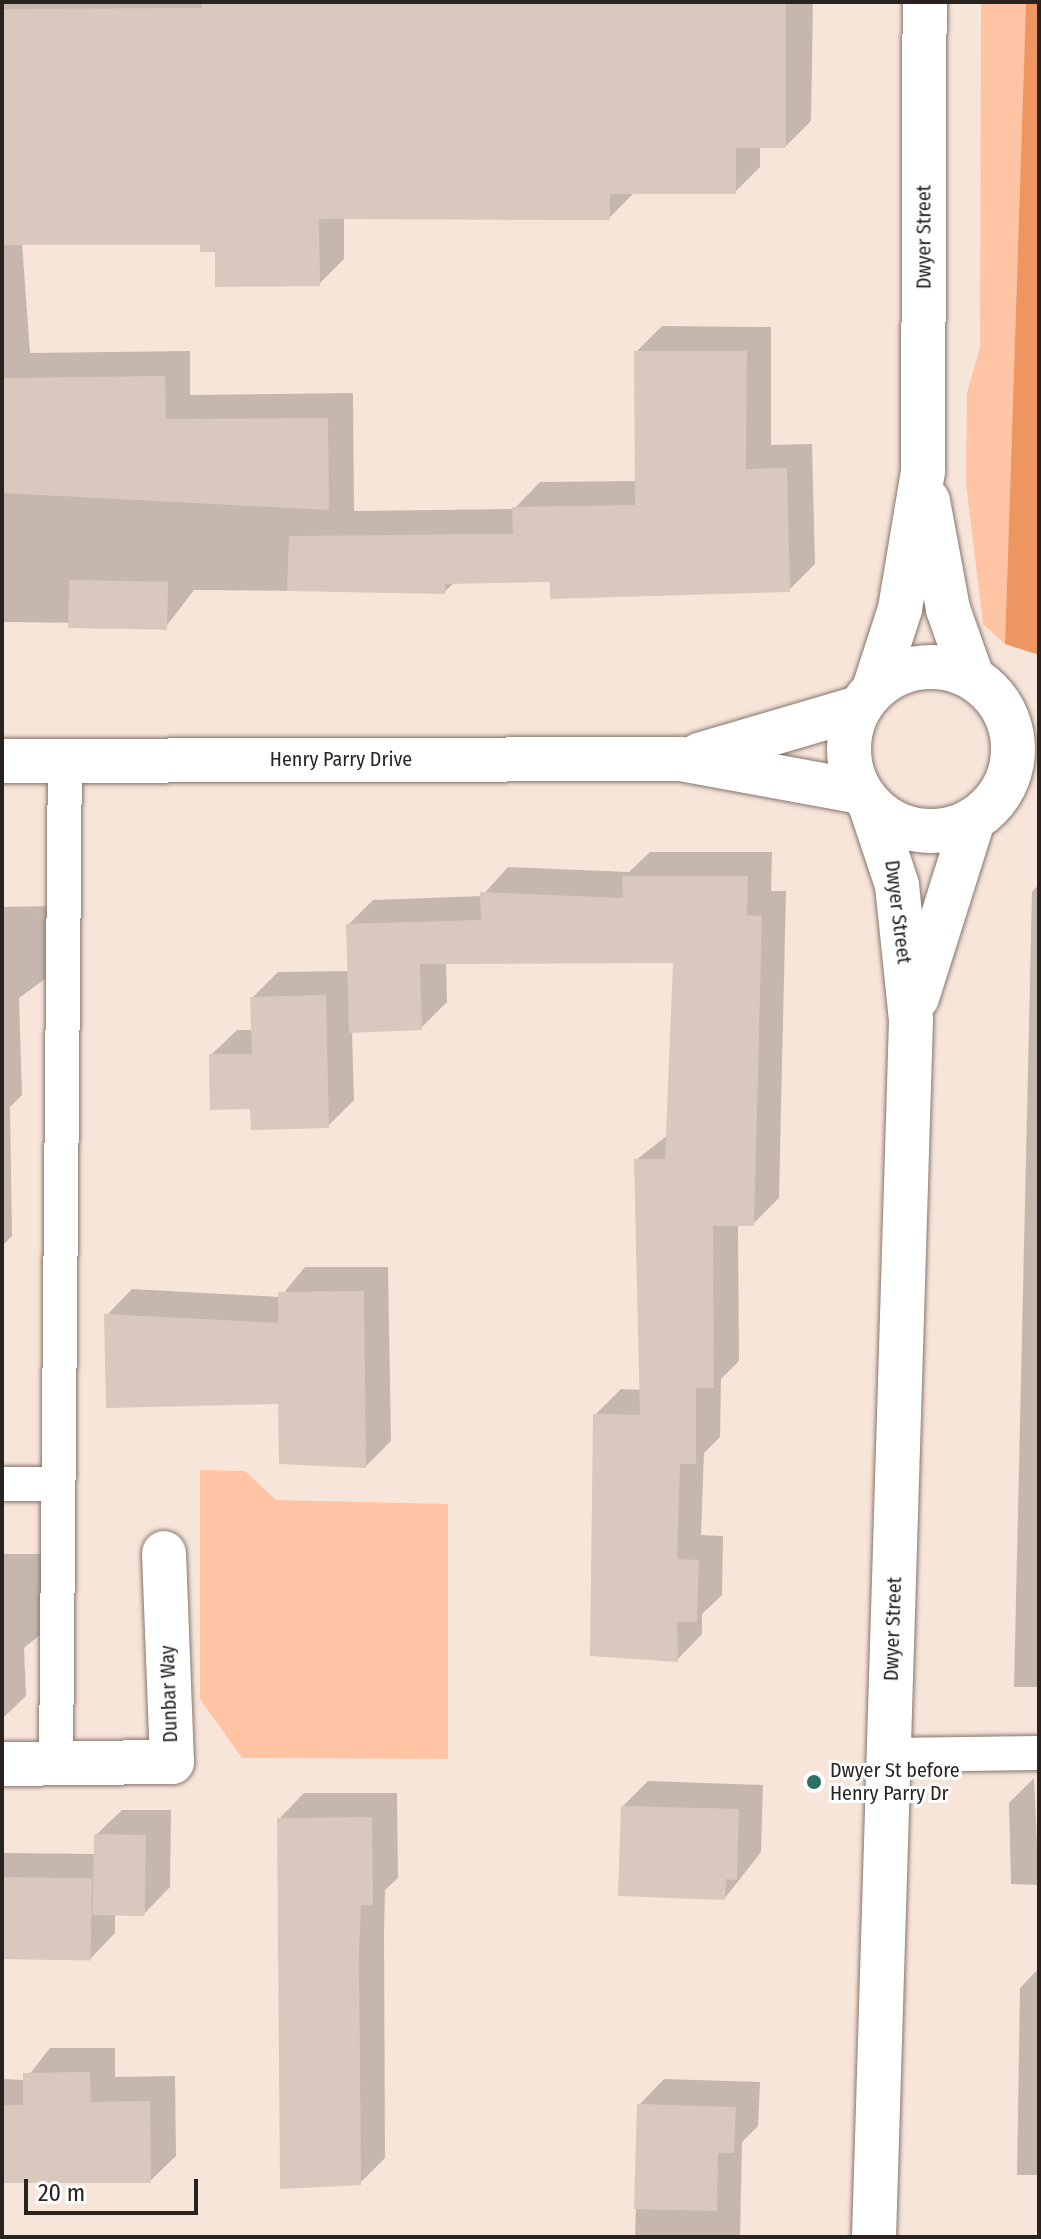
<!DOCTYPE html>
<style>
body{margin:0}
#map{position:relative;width:1041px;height:2239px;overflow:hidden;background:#f7e5da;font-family:"Fira Sans Condensed",sans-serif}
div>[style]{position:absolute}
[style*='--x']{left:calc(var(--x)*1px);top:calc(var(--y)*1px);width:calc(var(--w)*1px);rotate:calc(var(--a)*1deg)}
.green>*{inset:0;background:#fec4a4}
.forest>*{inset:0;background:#ee9661}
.shadow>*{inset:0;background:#0003}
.building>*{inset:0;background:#d9c8be;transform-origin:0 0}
.roads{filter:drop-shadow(0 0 2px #86756c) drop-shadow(0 0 2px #86756c)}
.lane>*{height:34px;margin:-17px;padding:0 17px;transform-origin:17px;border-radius:17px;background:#fff}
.street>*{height:44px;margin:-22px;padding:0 22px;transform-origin:22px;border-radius:22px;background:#fff}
.secondary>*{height:44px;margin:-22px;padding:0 22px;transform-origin:22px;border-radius:22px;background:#fff}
.secondary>.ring{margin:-22px;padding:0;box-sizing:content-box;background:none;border:44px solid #fff;border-radius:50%}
.dots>*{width:22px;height:22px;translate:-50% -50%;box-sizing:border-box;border:4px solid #fff;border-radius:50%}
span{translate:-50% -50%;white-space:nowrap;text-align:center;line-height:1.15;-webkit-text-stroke:6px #fff;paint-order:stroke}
.street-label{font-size:20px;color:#29231f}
.poi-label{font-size:20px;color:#29231f}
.left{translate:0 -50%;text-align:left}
.frame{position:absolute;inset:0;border:4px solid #29231f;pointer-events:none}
.scale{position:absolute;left:24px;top:2179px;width:174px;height:36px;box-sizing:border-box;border:4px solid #29231f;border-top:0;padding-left:10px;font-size:24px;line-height:28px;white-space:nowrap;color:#29231f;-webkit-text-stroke:6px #fff;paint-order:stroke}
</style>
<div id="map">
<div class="green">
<div style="clip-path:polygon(981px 2px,1026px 2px,1005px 644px,983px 624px,966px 483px,967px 393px,980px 347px)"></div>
<div style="clip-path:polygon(200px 1470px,245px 1471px,276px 1500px,448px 1504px,448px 1759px,242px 1758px,200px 1699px)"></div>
</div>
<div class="forest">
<div style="clip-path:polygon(1026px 2px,1039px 2px,1039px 655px,1005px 644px)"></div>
</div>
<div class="shadow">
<div style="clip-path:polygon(2px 2px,813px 2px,811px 121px,786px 146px,760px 146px,760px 167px,735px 192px,635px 192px,609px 218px,344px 217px,344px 259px,319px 284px,202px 243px,22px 243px,30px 353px,190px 351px,190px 395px,353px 393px,354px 511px,514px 509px,540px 482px,637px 481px,636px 352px,662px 326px,771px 327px,771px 445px,812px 444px,815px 564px,789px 590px,552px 580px,455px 582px,444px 592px,194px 590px,168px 624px,2px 622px)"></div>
<div style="clip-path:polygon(650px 852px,772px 852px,771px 891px,786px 891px,779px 1198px,753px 1224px,738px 1224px,739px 1361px,721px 1379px,720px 1437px,704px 1453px,701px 1535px,723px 1536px,722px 1595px,702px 1614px,702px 1634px,677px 1660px,595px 1415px,621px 1389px,642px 1390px,636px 1160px,668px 1135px,675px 960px,446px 962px,447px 1002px,421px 1028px,352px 1031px,354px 1100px,328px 1126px,252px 1106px,211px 1055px,237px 1030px,253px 1030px,252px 998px,278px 972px,349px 971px,348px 925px,373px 900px,482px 896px,508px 867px,629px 872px)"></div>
<div style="clip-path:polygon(1039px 884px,1039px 1687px,1014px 1687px,1032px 892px)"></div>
<div style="clip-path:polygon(51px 906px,53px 973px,19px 998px,22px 1095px,10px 1107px,12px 1236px,2px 1246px,2px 907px)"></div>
<div style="clip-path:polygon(305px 1267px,388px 1267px,391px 1441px,366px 1466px,280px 1402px,107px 1315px,132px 1289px,280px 1297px)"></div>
<div style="clip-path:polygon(2px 1554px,50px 1554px,52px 1625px,24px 1648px,26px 1696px,2px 1719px)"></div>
<div style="clip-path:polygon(1034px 1778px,1039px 1885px,1011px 1884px,1009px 1803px)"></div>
<div style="clip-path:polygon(648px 1781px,763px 1785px,761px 1852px,725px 1898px,623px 1806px)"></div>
<div style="clip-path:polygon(304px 1793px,397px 1793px,398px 1878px,385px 1890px,384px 1930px,385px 2158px,360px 2183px,279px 1819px)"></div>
<div style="clip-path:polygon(122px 1810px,171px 1810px,170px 1887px,145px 1913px,115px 1913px,115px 1933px,90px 1959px,2px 1957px,2px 1853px,96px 1854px,96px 1835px)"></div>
<div style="clip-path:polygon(1039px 1968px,1039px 2175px,1017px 2175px,1020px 1988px)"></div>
<div style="clip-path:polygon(50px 2048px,115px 2048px,115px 2077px,175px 2076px,176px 2156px,150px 2181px,2px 2179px,2px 2079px,25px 2080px)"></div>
<div style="clip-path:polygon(664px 2079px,760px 2082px,758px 2126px,742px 2142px,740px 2237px,635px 2237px,639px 2105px)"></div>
</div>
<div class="building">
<div style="clip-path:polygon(202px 2px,786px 2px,786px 148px,736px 148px,736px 194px,610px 194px,610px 220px,319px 219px,320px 286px,215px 287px,215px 252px,200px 252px,200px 245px,2px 245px,2px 9px,202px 8px)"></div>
<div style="clip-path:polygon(634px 351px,747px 351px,746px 469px,787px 468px,790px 592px,550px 599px,550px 582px,445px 584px,445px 594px,287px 591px,289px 536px,513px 534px,512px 507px,635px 505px)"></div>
<div style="clip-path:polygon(165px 376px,166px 419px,328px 418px,329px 510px,2px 493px,2px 378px)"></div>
<div style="left:69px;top:580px;width:99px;height:48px;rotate:1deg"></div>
<div style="clip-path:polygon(622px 876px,748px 876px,747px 915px,762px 916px,754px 1226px,713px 1226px,714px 1388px,696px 1388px,696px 1464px,680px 1464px,677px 1559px,699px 1560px,697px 1622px,677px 1622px,678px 1662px,590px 1656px,593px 1414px,640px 1415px,634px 1159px,665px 1159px,673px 963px,420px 964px,422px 1030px,349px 1033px,346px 924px,481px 920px,480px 892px,623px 898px)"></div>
<div style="clip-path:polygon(326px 995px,329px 1128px,251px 1130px,250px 1109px,210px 1110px,209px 1054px,252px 1054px,250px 997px)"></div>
<div style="clip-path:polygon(364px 1291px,366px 1468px,279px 1464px,278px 1404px,106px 1408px,104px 1314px,278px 1323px,278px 1292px)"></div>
<div style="clip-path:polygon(621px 1806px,739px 1809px,737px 1880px,726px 1879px,725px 1900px,618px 1896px)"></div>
<div style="clip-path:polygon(372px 1817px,373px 1905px,361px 1905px,359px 1956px,361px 2185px,280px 2189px,277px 1818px)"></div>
<div style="left:94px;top:1834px;width:52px;height:81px;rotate:1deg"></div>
<div style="left:2px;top:1877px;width:90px;height:82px;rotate:1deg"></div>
<div style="clip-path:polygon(90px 2072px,91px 2102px,150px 2101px,151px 2183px,2px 2183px,2px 2105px,23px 2105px,23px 2073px)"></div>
<div style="clip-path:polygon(637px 2104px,736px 2107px,734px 2153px,718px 2153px,717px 2211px,634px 2209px)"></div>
</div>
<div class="roads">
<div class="lane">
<div style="--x:2;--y:1484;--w:56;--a:0"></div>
<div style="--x:889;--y:1755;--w:150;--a:-0.8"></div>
<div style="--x:56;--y:1763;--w:1002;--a:-89.49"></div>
</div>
<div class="street">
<div style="--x:871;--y:807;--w:82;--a:71.6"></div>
<div style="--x:897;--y:885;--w:136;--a:84.1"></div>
<div style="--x:911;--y:1020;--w:1218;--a:91.74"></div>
<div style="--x:917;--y:998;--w:187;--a:-72.5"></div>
<div style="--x:2;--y:1764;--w:170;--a:-0.7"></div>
<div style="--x:172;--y:1762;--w:209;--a:-92.2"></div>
</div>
<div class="secondary">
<div style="--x:928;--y:501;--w:110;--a:79.5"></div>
<div style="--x:948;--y:609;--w:72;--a:70.6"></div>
<div class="ring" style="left:849px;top:667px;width:120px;height:120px"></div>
<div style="--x:874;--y:689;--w:84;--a:-72"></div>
<div style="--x:900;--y:609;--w:140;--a:-80.5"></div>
<div style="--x:923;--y:471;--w:469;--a:-89.8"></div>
<div style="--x:699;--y:755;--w:167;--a:-16.4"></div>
<div style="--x:2;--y:761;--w:679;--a:-0.17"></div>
<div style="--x:681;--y:759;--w:182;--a:10.4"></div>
</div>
</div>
<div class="dots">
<div style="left:814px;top:1782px;background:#2a7065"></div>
</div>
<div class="street-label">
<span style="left:924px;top:237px;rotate:-90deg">Dwyer Street</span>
<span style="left:341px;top:759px">Henry Parry Drive</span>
<span style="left:898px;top:912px;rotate:83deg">Dwyer Street</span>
<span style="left:893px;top:1629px;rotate:-88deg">Dwyer Street</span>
<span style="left:169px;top:1694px;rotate:-92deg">Dunbar Way</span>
</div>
<div class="poi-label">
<span class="left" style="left:830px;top:1782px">Dwyer St before<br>Henry Parry Dr</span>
</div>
<div class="frame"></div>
<div class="scale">20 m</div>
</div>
